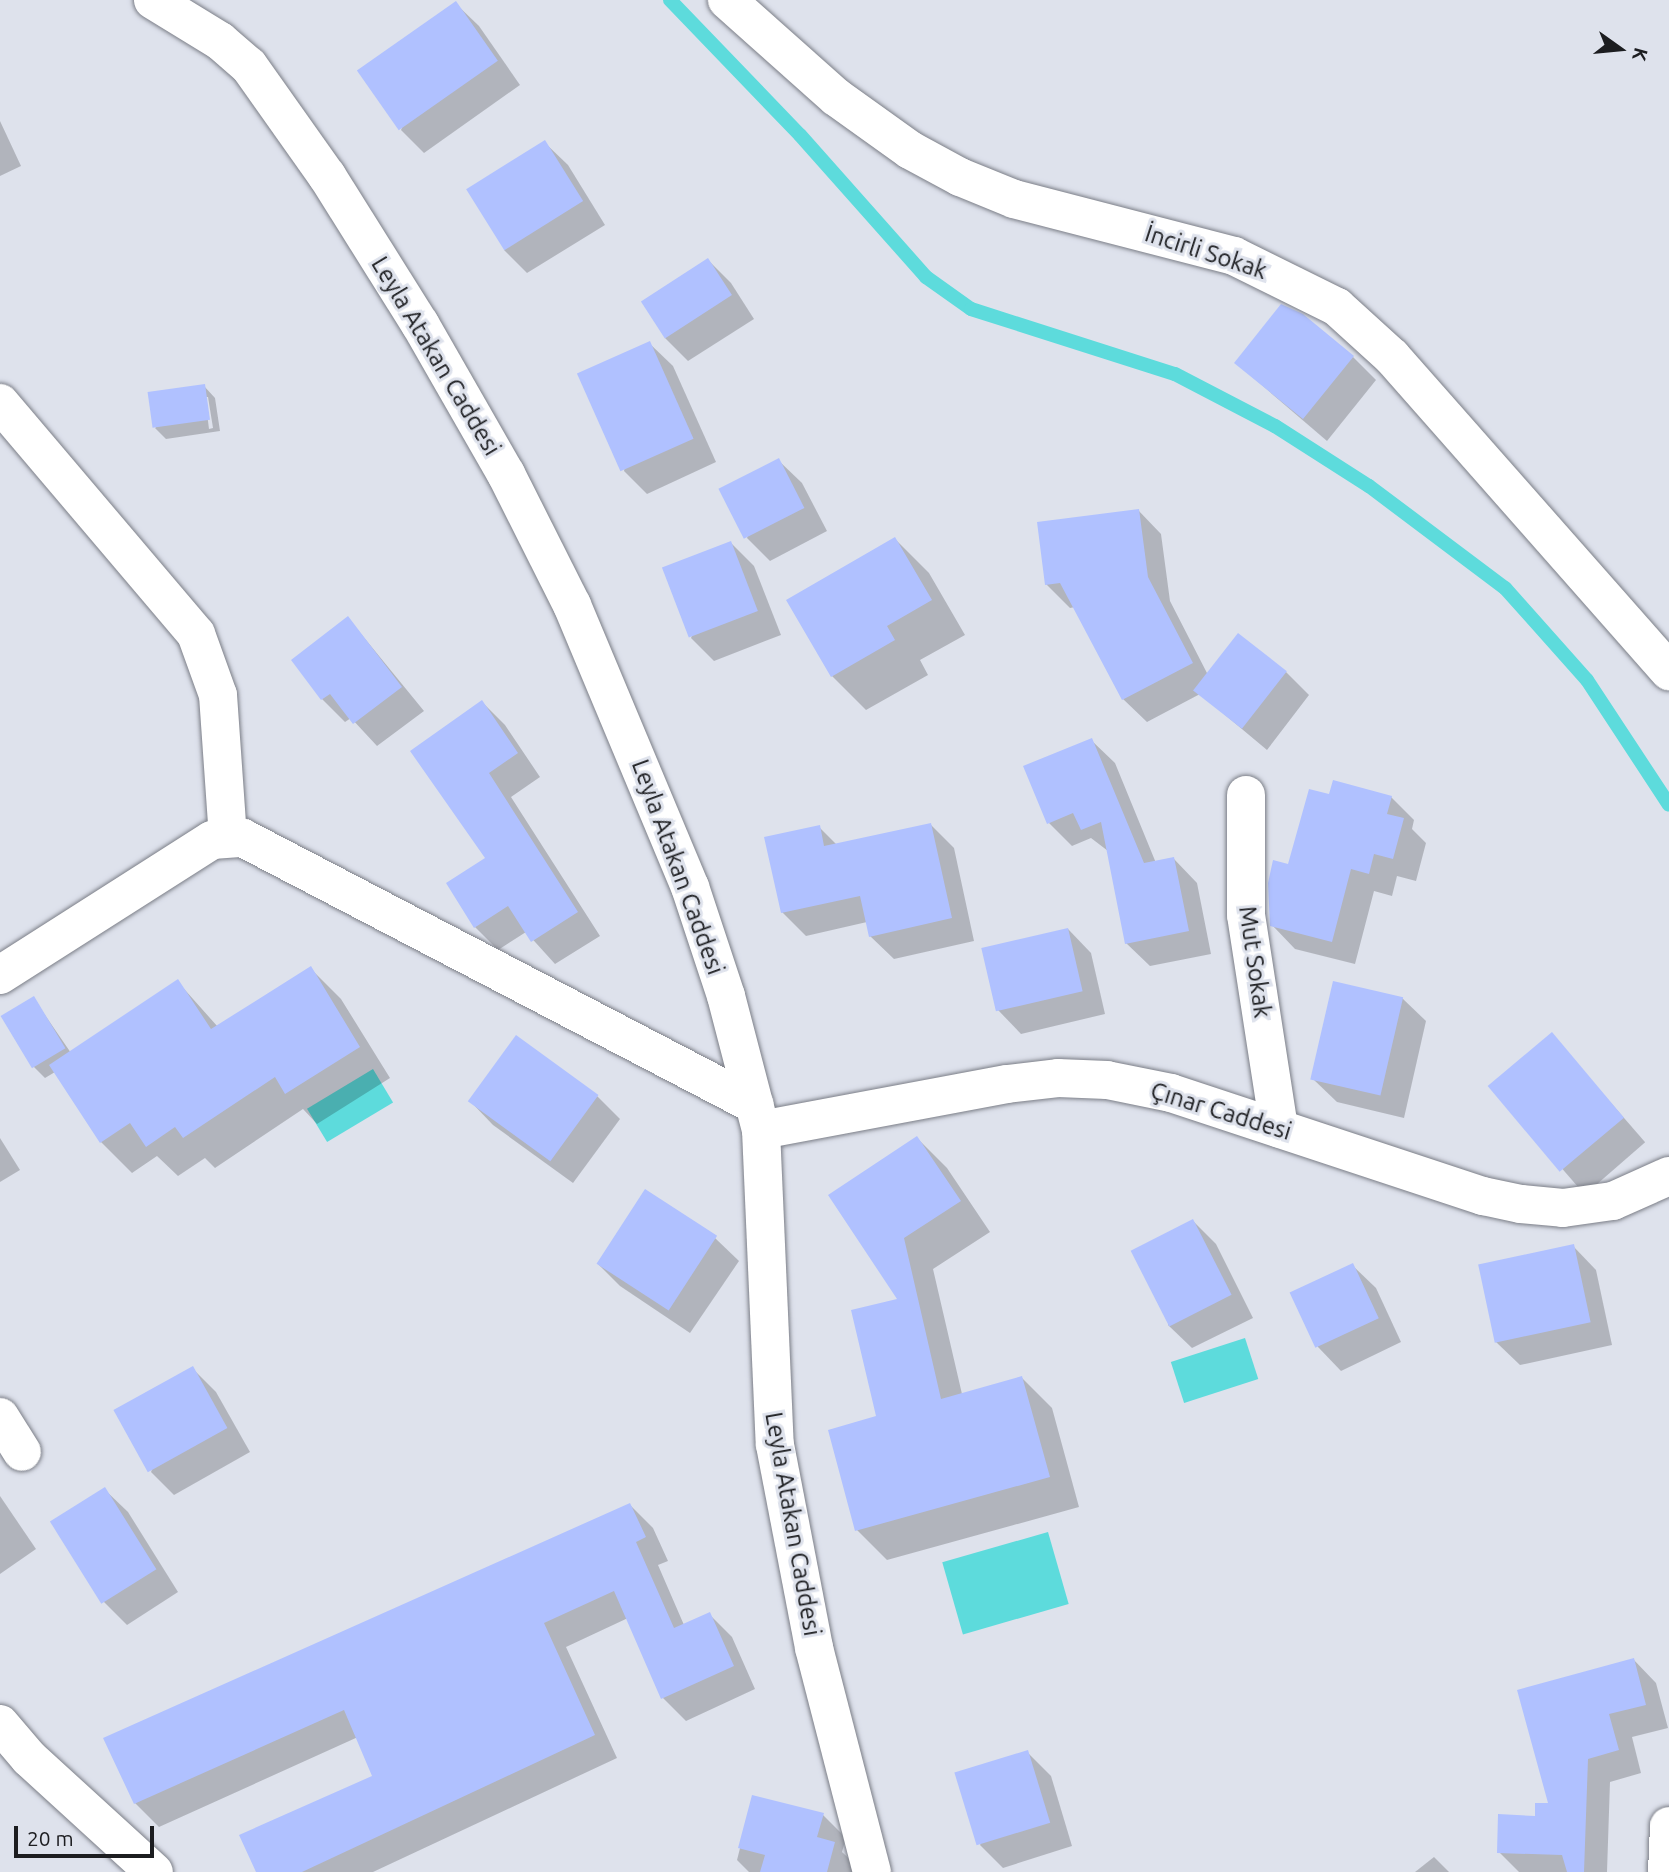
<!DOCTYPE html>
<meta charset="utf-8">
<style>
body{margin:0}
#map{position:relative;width:1669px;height:1872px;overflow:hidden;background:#dee2ec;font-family:Ubuntu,sans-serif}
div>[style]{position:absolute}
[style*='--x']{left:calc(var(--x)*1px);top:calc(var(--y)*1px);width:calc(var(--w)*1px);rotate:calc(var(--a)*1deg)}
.water>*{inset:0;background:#5ddbdc;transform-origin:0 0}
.shadow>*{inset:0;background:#0003;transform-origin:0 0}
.stream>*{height:14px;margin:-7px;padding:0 7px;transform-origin:7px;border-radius:7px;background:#5ddbdc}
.building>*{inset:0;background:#b0c1ff;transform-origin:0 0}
.roads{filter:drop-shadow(0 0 2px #7b7e87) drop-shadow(0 0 2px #7b7e87)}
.minor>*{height:38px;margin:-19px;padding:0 19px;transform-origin:19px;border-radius:19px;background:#fff}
.major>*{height:38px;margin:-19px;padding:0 19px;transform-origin:19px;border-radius:19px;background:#fff}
span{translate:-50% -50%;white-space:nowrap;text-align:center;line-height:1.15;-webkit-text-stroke:6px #dee2ec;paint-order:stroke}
.street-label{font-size:24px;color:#1c1d20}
.north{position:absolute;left:1585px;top:14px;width:70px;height:70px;-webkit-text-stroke:5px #dee2ec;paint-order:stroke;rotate:105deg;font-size:19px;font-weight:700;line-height:28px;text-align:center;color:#1c1d20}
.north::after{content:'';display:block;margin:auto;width:24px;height:32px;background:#1c1d20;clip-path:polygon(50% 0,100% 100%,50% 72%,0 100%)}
.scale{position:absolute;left:14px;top:1826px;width:140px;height:32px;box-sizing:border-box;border:4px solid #1c1d20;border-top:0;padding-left:9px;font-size:21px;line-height:24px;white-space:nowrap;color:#1c1d20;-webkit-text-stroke:5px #dee2ec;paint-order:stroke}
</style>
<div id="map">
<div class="water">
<div style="left:373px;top:1069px;width:39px;height:77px;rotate:59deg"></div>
<div style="left:1245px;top:1338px;width:43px;height:78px;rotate:72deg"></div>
<div style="left:1048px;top:1532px;width:75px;height:110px;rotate:74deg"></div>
</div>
<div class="shadow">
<div style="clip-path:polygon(455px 3px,479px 26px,520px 85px,424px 153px,401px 130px)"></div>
<div style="clip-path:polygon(0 121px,21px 166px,0 176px)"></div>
<div style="clip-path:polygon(544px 142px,568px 165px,605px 225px,527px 273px,504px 250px)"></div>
<div style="clip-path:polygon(708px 260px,731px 283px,754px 319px,688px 361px,665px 338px)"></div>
<div style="clip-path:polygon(649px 343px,673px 366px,716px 462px,647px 494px,624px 471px)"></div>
<div style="clip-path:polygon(1353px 357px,1376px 380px,1327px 441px,1236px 363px)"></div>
<div style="clip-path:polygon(evenodd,204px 386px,215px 398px,220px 431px,166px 439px,155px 428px,204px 386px,205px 397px,208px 397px,213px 428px,209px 429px,205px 397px)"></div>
<div style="clip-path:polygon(778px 460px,802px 483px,827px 531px,770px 561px,747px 538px)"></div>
<div style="clip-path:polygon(1138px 510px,1161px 534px,1170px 601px,1208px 675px,1286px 672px,1309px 695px,1267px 750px,1200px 694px,1147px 722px,1123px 699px,1075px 607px,1070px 608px,1046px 584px)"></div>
<div style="clip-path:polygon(895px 539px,929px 573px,965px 635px,920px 660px,928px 675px,866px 710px,832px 676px)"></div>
<div style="clip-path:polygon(731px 543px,754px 566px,781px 635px,714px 661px,691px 638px)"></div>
<div style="clip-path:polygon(348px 618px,424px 711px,377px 746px,351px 718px,345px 722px,322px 699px,293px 661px)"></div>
<div style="clip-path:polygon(482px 702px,505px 725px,540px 777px,511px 797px,600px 936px,555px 964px,526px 932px,498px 950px,475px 927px,487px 858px)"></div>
<div style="clip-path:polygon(1091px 740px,1115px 763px,1156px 863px,1174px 859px,1197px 883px,1211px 954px,1150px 966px,1126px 943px,1108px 851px,1091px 838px,1072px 846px,1049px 823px)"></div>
<div style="clip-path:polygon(1391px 797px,1414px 820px,1412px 829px,1426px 843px,1416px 881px,1397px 876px,1392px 896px,1374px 891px,1355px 964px,1295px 949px,1272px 925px,1290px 866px)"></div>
<div style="clip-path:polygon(931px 825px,954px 848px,974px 941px,894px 959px,870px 936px,867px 922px,806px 936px,782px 912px,819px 827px,837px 845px)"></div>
<div style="clip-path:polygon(1068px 929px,1091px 953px,1105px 1014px,1021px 1034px,998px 1010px)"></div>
<div style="clip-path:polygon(310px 968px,341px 999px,390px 1078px,317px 1124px,303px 1109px,215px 1168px,205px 1158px,178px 1176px,157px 1156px,132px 1173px,101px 1142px,55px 1072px,45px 1078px,34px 1067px,34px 999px,71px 1053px,177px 981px,218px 1027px)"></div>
<div style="clip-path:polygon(1402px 998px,1426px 1021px,1404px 1118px,1337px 1102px,1313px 1079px)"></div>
<div style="left:1552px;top:1035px;width:142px;height:80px;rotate:49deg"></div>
<div style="clip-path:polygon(597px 1096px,620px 1119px,573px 1183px,493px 1125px,470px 1101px)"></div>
<div style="clip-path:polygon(0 1138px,20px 1170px,0 1182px)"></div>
<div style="clip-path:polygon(917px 1138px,947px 1168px,990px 1232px,933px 1269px,962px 1394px,1022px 1378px,1052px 1408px,1079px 1507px,887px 1560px,857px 1530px,900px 1300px,830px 1195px)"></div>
<div style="clip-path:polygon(1193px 1221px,1216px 1244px,1253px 1318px,1192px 1348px,1168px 1325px)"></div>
<div style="clip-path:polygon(715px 1238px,739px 1261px,690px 1333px,620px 1286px,597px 1263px)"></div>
<div style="clip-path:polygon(1573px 1246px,1596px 1270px,1612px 1345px,1520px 1365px,1496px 1342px)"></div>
<div style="clip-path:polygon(1352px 1265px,1376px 1288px,1401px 1342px,1341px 1371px,1318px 1347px,1292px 1294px)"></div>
<div style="clip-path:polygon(193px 1369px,216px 1392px,250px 1452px,174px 1495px,151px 1472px)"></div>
<div style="clip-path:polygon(104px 1489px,128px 1512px,178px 1592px,127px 1625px,104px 1602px,52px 1522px)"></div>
<div style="clip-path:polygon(0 1496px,36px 1549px,0 1574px)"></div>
<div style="clip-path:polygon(630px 1505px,653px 1528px,668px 1561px,658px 1565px,684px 1625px,709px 1614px,732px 1637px,755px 1689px,686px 1721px,663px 1698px,628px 1618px,566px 1647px,617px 1758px,373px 1872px,258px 1872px,375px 1777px,358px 1737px,159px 1827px,135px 1803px)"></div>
<div style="clip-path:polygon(1633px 1659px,1656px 1683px,1668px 1728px,1632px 1737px,1641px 1773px,1610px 1782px,1607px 1872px,1519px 1872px,1499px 1852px,1550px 1805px)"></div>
<div style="clip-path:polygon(1027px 1752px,1051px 1776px,1072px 1846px,1003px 1868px,980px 1845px)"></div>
<div style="clip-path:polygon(753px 1797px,823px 1815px,846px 1838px,842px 1852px,858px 1867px,856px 1872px,749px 1872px,737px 1860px)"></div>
<div style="clip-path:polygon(1434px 1857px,1449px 1872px,1415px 1872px)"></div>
</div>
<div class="stream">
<div style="--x:670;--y:0;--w:187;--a:46.1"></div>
<div style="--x:800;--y:135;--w:190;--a:48.4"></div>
<div style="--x:926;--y:277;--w:55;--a:35.4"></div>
<div style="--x:971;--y:309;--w:214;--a:17.7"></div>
<div style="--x:1175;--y:374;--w:113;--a:27.5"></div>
<div style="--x:1275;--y:426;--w:112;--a:32.6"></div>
<div style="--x:1369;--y:486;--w:170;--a:36.9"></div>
<div style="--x:1505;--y:588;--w:123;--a:48.3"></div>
<div style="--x:1587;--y:680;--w:149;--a:56.7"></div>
</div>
<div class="building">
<div style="left:456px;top:1px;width:73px;height:121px;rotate:55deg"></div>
<div style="left:545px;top:140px;width:72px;height:93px;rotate:58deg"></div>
<div style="left:708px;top:258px;width:44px;height:80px;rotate:57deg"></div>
<div style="clip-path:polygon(1281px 304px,1303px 314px,1354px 356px,1303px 419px,1234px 363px)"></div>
<div style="left:650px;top:341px;width:107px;height:80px;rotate:66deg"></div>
<div style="left:205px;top:384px;width:36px;height:58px;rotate:82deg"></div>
<div style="left:779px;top:458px;width:56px;height:68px;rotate:63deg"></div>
<div style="clip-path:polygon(1139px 509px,1148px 577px,1193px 663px,1122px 700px,1060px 583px,1045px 585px,1037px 522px)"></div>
<div style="clip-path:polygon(895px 537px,932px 600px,887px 626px,895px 640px,831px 677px,786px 600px)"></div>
<div style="left:731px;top:541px;width:75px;height:74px;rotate:69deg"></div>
<div style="clip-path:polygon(348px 616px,402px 687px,353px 724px,330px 694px,321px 700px,291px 660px)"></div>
<div style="left:1238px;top:633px;width:62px;height:73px;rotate:38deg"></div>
<div style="clip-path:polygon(482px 700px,518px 753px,489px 773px,578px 912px,531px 942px,508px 906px,474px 928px,446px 883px,485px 858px,410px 751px)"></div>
<div style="clip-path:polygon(1092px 738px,1144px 863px,1174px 857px,1189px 931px,1125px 944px,1101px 822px,1081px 830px,1073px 813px,1047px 824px,1023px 766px)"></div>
<div style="clip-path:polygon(1333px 780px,1392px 796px,1387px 814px,1404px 818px,1393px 859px,1374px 854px,1369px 874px,1351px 869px,1332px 942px,1270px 926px,1268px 883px,1273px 860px,1288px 864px,1309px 789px,1329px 794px)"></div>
<div style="clip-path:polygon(931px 823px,952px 918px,869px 937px,860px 896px,781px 913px,764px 837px,820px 825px,824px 846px)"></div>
<div style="left:1068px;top:928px;width:65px;height:89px;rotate:77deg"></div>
<div style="clip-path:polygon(311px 966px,360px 1047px,285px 1094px,275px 1077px,183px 1138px,175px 1127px,146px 1147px,130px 1123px,100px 1143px,49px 1065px,178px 979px,211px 1029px)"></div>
<div style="left:1333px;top:981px;width:72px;height:101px;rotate:13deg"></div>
<div style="left:34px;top:996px;width:61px;height:39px;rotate:59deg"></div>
<div style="left:1552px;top:1032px;width:112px;height:84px;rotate:50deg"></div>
<div style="left:516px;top:1035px;width:102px;height:82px;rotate:36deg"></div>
<div style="clip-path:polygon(917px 1136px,961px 1201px,904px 1238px,941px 1399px,1022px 1376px,1050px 1477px,855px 1531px,828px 1430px,876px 1416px,851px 1310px,897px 1299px,828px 1195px)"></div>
<div style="left:645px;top:1189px;width:86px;height:89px;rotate:33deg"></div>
<div style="left:1193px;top:1219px;width:85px;height:70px;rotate:63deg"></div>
<div style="left:1574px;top:1244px;width:80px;height:98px;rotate:78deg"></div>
<div style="left:1353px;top:1263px;width:61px;height:70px;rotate:65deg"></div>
<div style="left:193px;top:1366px;width:71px;height:91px;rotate:61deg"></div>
<div style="left:105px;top:1487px;width:97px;height:65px;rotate:58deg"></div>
<div style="clip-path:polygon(630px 1503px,646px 1537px,636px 1542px,674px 1628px,710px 1612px,734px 1666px,661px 1699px,614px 1591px,544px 1623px,595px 1735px,302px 1872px,256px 1872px,239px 1835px,372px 1776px,344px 1710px,134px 1804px,103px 1738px)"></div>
<div style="clip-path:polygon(1634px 1658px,1646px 1705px,1609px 1714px,1619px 1750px,1588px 1759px,1584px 1872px,1567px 1872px,1562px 1855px,1497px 1853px,1498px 1814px,1535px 1816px,1535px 1803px,1548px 1803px,1517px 1690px)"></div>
<div style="left:1028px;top:1750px;width:76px;height:77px;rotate:73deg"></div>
<div style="clip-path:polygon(752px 1795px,824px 1813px,817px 1837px,835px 1842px,827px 1872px,760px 1872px,765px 1855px,738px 1848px)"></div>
</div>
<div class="roads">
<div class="minor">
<div style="--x:727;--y:0;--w:146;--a:41.7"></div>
<div style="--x:836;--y:97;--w:91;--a:35.6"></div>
<div style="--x:910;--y:150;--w:57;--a:28.4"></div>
<div style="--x:960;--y:177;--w:58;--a:22.2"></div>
<div style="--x:1014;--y:199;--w:227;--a:14.5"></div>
<div style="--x:1234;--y:256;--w:115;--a:26.3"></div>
<div style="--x:1337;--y:307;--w:74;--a:42.3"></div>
<div style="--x:1392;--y:357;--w:419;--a:48.6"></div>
<div style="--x:0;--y:403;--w:303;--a:49.7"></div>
<div style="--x:196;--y:634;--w:65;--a:70.2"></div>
<div style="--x:218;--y:695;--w:142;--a:86"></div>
<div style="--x:1246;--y:795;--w:120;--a:90"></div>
<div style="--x:1246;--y:915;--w:216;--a:81.2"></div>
<div style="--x:0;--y:975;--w:251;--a:-32.5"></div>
<div style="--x:212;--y:840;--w:31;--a:-4"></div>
<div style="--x:243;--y:838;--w:577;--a:27.54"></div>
<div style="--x:761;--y:1130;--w:250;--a:-10.6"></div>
<div style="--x:1007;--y:1084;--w:51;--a:-6.7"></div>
<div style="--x:1058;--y:1078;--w:49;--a:2.3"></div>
<div style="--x:1107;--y:1080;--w:65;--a:11.5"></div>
<div style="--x:1171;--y:1093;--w:329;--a:18.3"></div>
<div style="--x:1483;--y:1196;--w:39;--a:12"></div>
<div style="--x:1521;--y:1204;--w:42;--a:5.4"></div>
<div style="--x:1563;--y:1208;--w:50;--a:-8"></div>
<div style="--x:1613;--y:1201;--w:61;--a:-24.1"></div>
<div style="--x:0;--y:1417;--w:41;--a:57.8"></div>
<div style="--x:0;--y:1724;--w:45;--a:49.5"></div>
<div style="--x:29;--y:1758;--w:169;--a:42.4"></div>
<div style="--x:1667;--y:1872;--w:46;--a:-87.5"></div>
</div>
<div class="major">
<div style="--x:153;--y:0;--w:79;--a:31.5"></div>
<div style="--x:220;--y:41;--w:38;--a:41"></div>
<div style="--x:249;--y:66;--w:135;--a:54.7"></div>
<div style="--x:327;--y:176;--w:175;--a:57.9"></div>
<div style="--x:420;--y:324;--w:173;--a:60.2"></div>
<div style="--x:506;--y:474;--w:147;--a:63.3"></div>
<div style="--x:572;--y:605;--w:306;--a:67.3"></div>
<div style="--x:690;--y:887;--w:115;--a:71.7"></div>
<div style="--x:726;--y:996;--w:138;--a:75.4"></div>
<div style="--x:761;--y:1130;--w:315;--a:87.5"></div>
<div style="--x:775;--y:1445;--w:207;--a:79.1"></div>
<div style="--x:814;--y:1648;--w:231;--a:75.5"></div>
</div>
</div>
<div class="street-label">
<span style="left:1206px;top:252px;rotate:18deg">İncirli Sokak</span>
<span style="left:436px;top:356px;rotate:59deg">Leyla Atakan Caddesi</span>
<span style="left:678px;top:867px;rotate:70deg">Leyla Atakan Caddesi</span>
<span style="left:1255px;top:962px;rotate:82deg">Mut Sokak</span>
<span style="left:1221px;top:1111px;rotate:17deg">Çınar Caddesi</span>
<span style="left:793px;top:1524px;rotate:80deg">Leyla Atakan Caddesi</span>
</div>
<div class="north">K</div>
<div class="scale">20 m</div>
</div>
